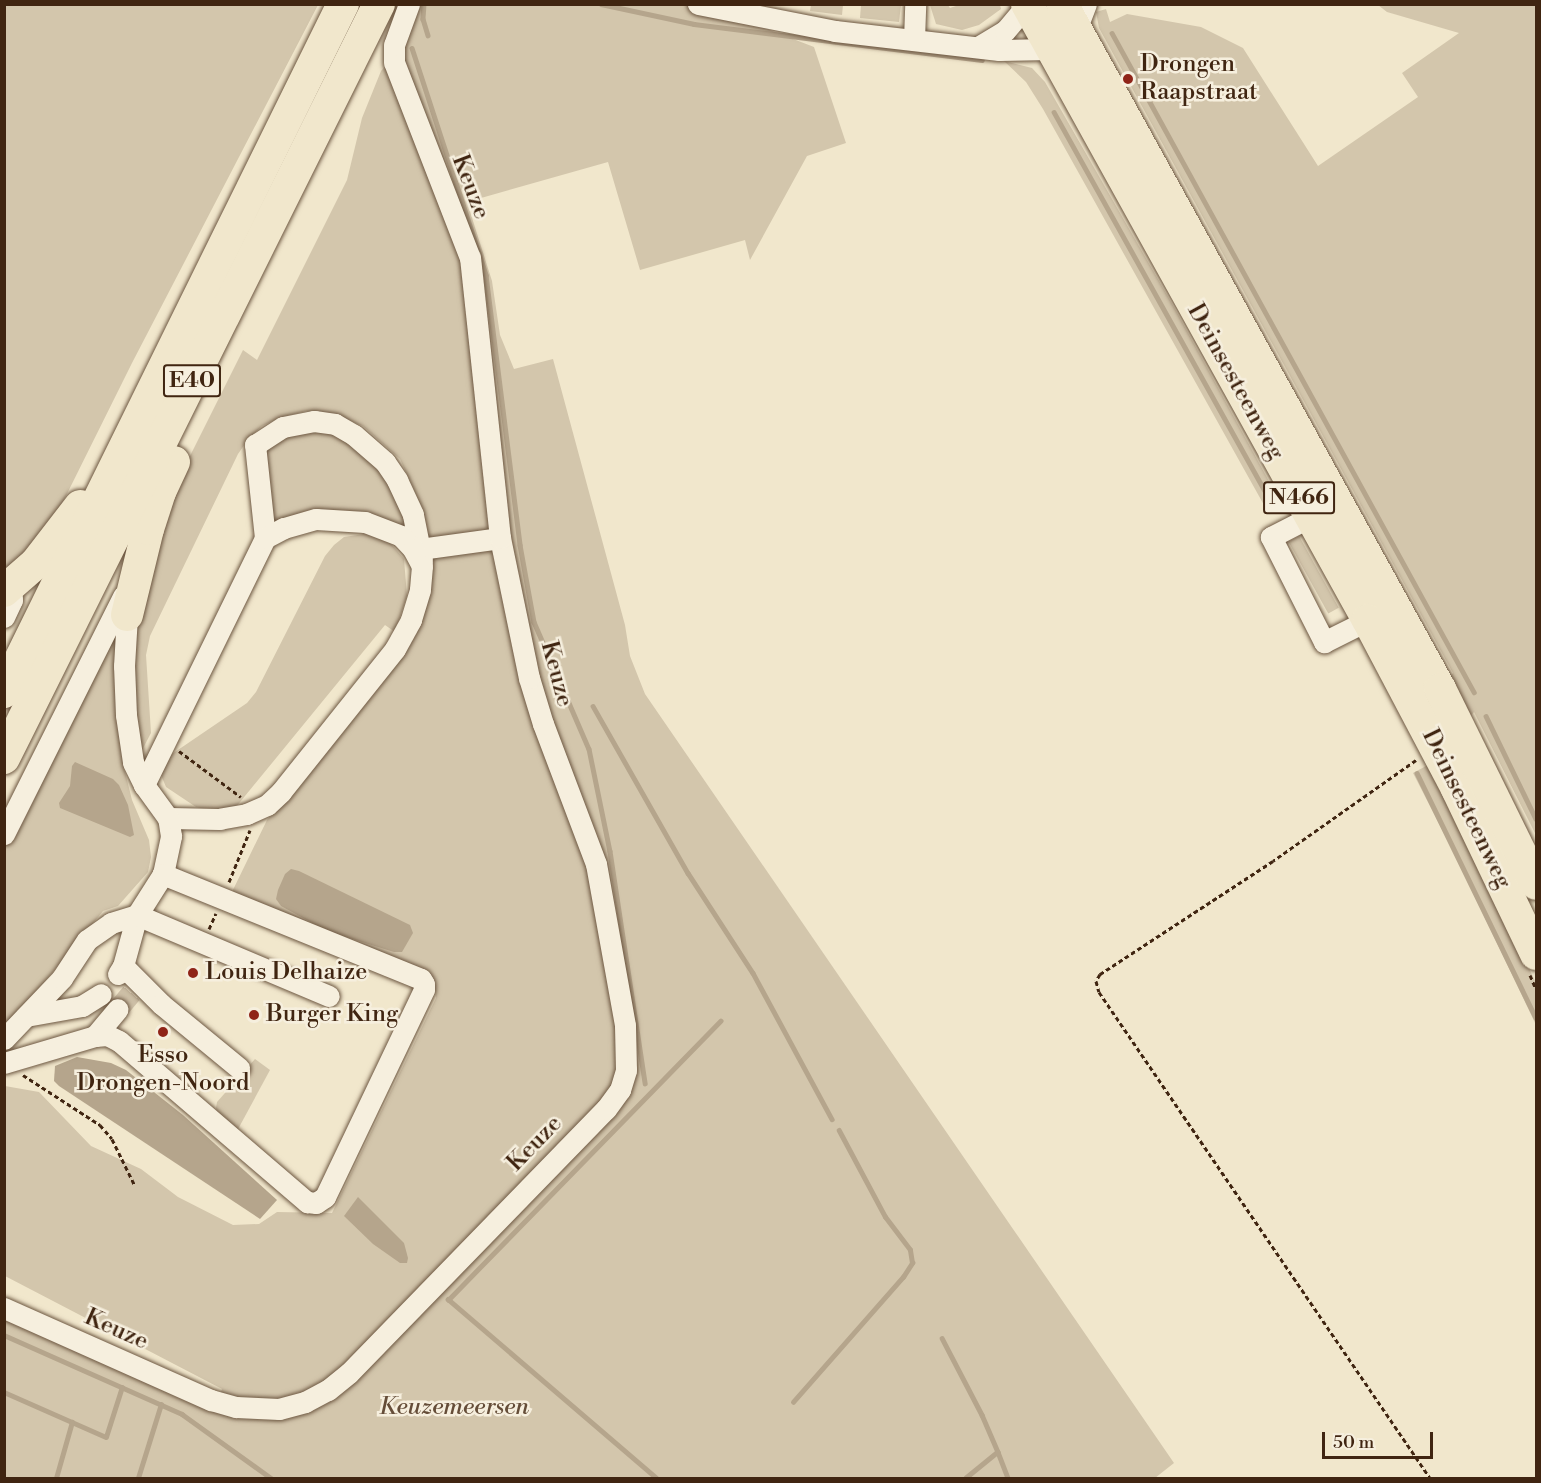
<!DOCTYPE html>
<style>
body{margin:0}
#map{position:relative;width:1541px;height:1483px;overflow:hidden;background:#f1e7cc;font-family:"Libre Bodoni",serif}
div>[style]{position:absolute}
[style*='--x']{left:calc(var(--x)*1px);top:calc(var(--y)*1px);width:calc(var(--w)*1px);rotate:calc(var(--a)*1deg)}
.green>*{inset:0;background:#d3c6ac;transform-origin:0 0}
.water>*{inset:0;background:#b5a58c}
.stream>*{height:4.5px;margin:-2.25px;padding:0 2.25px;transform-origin:2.25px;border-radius:2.25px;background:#b5a58c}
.minor-tunnel>*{height:21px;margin-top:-10.5px;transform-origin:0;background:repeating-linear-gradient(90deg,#cec0a7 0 21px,transparent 0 31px)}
.path>*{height:3px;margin-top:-1.5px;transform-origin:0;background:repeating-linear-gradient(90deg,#402511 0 4.5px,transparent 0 7.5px)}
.roads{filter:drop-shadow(0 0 2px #6c5640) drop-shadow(0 0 2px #6c5640)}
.minor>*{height:21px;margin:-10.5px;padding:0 10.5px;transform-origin:10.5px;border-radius:10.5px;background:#f6efde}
.highway>*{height:32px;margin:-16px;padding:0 16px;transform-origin:16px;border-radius:16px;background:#f1e7cc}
.dots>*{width:16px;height:16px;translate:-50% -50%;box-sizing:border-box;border:3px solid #f6efde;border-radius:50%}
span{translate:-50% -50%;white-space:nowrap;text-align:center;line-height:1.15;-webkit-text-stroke:5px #f6efde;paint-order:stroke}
.shield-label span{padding:2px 4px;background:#f6efde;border:2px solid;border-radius:4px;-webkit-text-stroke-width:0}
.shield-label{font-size:22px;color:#402511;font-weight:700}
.poi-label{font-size:24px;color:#402511}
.left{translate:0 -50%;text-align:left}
.street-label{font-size:24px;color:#402511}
.park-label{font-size:24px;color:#654d38;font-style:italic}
.frame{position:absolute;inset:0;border:6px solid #402511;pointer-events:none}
.scale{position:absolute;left:1322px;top:1432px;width:111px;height:27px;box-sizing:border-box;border:3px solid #402511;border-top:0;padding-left:8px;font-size:18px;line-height:21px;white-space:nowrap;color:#402511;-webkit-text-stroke:4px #f6efde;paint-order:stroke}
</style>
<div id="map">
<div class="green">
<div style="clip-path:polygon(4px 5px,318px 5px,132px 363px,55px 518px,4px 581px)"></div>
<div style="clip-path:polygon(417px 5px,726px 5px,741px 19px,814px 47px,846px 143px,807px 156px,750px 260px,745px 240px,640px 270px,608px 162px,467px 202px,492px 281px,500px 335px,514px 369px,553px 359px,625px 625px,630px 656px,645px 694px,1174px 1463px,1155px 1478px,5px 1478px,4px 1317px,215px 1409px,222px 1389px,5px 1276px,5px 1086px,39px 1092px,91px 1146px,141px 1169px,178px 1197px,233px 1225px,259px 1224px,277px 1212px,332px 1213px,436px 998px,434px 986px,231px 894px,267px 820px,344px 731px,402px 652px,430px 561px,423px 510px,400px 459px,363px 426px,340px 417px,306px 411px,279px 418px,262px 426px,249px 438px,238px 454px,150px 636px,146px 655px,151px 733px,141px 752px,135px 713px,134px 639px,140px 596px,167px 502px,243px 350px,257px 360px,347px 180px,362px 118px,381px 71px,404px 46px)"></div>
<div style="clip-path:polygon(811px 5px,843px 5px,842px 15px,810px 11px)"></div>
<div style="clip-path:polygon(861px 5px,901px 5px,899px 22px,860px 18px)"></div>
<div style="clip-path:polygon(930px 5px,948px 5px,950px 8px,959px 5px,1000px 5px,1001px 9px,979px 25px,962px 30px,936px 24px)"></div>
<div style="clip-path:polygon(1378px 5px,1536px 5px,1536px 835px,1474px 712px,1470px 717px,1449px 678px,1453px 673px,1099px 28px,1096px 12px,1106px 9px,1110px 22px,1127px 14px,1201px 27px,1243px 48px,1318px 166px,1418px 97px,1402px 73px,1459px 33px,1387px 12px)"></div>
<div style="clip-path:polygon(1004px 61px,1032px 68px,1045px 82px,1175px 309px,1283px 507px,1269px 514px,1043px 109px,1026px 82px)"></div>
<div style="clip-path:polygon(320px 428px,352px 442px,387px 480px,408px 528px,271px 525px,264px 459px,271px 443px,278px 436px)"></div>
<div style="clip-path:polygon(371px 533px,386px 538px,404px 559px,407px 596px,395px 632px,385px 625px,236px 807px,209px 810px,196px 807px,166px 787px,161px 775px,172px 754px,247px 703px,256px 692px,325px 556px,334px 545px,344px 537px)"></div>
<div style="left:1299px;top:536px;width:82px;height:12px;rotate:61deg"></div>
<div style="clip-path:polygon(116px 632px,123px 764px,132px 800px,149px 840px,151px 857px,148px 872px,118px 906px,103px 911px,5px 1030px,4px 850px,108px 634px)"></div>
<div style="clip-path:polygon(1428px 765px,1470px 845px,1536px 983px,1536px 1025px,1454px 853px,1413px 773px)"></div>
<div style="clip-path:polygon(255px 1059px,270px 1070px,237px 1131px,217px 1113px,216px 1108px,217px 1102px)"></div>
</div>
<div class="water">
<div style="clip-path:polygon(75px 762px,113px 779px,119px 785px,128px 805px,134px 835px,130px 837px,60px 808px,59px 803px,70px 786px,72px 766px)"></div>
<div style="clip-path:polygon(291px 869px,299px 871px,410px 925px,413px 933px,402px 952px,394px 952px,327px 931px,281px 906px,276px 899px,278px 890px,285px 874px)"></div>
<div style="clip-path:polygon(77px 1057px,111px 1063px,126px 1070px,183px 1115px,277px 1200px,260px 1219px,59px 1086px,54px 1081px,55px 1066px)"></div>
<div style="clip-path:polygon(358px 1197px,404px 1243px,408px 1258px,407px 1263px,400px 1263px,373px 1244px,344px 1216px)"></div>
</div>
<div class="stream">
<div style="--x:424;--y:4;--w:15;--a:94"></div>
<div style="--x:423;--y:19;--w:17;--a:73"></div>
<div style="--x:601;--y:4;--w:95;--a:12.1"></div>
<div style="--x:694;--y:24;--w:290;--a:7.1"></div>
<div style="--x:1112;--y:33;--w:752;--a:61.22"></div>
<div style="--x:412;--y:48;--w:239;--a:71.9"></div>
<div style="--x:486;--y:275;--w:272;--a:82.8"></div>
<div style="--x:520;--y:545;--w:78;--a:79.7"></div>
<div style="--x:534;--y:622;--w:138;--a:66.6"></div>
<div style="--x:589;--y:749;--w:104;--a:78.4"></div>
<div style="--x:610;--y:851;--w:235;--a:81.4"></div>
<div style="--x:1054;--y:112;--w:454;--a:60.9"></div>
<div style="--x:593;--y:706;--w:192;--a:60.4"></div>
<div style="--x:688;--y:873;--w:119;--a:57"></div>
<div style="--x:753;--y:973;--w:166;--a:61.6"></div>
<div style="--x:1486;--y:716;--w:114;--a:64.1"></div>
<div style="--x:1417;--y:773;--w:272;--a:64.1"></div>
<div style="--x:4;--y:1335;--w:195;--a:23.9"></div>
<div style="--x:182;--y:1414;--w:110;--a:35.7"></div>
<div style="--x:942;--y:1338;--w:87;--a:62.5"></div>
<div style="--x:982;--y:1415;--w:40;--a:66.6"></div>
<div style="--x:998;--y:1452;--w:41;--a:140.9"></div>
<div style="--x:4;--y:1392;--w:111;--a:23.8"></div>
<div style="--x:106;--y:1437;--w:52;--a:-72.3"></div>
<div style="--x:793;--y:1402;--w:167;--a:-48.7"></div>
<div style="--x:903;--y:1277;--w:17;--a:-57"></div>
<div style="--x:912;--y:1263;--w:13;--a:-99"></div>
<div style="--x:910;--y:1250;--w:41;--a:-127.1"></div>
<div style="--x:885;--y:1217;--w:98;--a:-118.1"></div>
<div style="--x:998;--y:1452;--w:28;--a:69"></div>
<div style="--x:56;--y:1478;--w:58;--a:-74.1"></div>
<div style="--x:138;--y:1478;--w:77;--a:-72.7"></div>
<div style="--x:656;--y:1478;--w:274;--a:-139.4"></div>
<div style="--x:448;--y:1300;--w:390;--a:-45.7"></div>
</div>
<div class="minor-tunnel">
<div style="--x:118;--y:1009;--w:25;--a:-50"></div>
</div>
<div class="path">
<div style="--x:179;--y:751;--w:77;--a:36.6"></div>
<div style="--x:1416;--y:760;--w:175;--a:144.8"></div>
<div style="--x:1273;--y:861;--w:207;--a:146.8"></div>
<div style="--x:1100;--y:974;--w:8;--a:120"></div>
<div style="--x:1096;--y:981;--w:11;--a:75"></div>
<div style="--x:1099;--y:992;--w:588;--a:55.74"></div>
<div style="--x:229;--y:882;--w:56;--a:-68"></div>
<div style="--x:209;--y:929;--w:17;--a:-66"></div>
<div style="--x:1530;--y:975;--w:15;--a:67"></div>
<div style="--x:23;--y:1075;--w:92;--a:33"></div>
<div style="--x:100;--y:1125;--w:18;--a:49"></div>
<div style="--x:112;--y:1139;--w:50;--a:63.9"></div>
</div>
<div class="roads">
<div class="minor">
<div style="--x:698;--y:4;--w:140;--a:11.1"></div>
<div style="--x:835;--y:31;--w:165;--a:6.6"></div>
<div style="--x:999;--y:50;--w:52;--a:-1.1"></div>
<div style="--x:1051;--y:49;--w:31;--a:-37"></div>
<div style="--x:1076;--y:30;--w:28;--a:-69"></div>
<div style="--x:914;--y:40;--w:36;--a:-88"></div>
<div style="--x:978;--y:47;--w:31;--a:-31"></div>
<div style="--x:1005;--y:31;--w:35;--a:-50"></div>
<div style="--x:1310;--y:517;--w:44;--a:152.9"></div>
<div style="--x:1271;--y:537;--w:118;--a:63.2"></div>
<div style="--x:1324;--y:642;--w:49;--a:-26.6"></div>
<div style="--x:265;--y:538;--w:94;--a:-96.1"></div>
<div style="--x:255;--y:445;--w:33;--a:-33"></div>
<div style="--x:283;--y:427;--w:32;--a:-11"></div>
<div style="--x:314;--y:421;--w:21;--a:8"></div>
<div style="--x:335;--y:424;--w:22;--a:30"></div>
<div style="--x:354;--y:435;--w:41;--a:41.1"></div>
<div style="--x:385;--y:462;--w:22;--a:56"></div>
<div style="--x:397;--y:480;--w:38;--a:65"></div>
<div style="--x:413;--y:515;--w:46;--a:78.7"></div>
<div style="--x:420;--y:549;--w:81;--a:-7.8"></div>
<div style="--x:4;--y:617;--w:19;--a:-65"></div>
<div style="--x:12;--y:600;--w:14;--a:-94"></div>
<div style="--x:144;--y:785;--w:275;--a:-63.9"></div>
<div style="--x:265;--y:538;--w:21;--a:-28"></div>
<div style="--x:284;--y:528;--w:33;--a:-16"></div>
<div style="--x:316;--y:519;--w:49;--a:3.5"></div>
<div style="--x:365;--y:522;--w:39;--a:21"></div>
<div style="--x:401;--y:536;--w:18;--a:47"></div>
<div style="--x:413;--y:549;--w:19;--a:62"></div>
<div style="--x:422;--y:566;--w:24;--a:95"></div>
<div style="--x:420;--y:590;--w:31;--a:107"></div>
<div style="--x:411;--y:620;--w:33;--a:119"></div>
<div style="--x:395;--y:649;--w:183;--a:128.6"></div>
<div style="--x:281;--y:792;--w:19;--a:137"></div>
<div style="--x:267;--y:805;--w:22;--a:156"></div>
<div style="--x:247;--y:814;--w:27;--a:170"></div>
<div style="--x:220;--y:819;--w:52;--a:-178.9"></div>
<div style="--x:4;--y:834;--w:266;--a:-63.4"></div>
<div style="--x:123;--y:966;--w:54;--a:45"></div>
<div style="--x:161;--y:1004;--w:101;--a:39.4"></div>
<div style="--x:118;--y:974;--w:9;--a:-58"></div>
<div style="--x:123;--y:966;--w:53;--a:-74.6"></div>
<div style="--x:137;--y:915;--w:49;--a:-57.6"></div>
<div style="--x:163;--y:874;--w:39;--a:-78"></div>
<div style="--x:171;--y:836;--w:18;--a:-99"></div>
<div style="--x:168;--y:818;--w:41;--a:-126"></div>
<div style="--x:144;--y:785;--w:25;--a:-116"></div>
<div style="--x:133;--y:762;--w:48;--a:-98.5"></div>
<div style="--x:126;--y:715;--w:49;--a:-92.3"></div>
<div style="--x:124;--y:666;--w:51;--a:-86.6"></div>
<div style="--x:26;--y:1016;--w:57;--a:-10.1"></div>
<div style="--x:82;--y:1006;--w:22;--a:-32"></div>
<div style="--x:95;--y:1036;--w:35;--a:-50"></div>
<div style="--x:4;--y:1039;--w:84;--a:-46.4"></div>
<div style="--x:62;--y:978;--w:45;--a:-56.7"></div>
<div style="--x:87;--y:940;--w:29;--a:-35"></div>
<div style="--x:111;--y:923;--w:27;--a:-17"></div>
<div style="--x:137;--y:915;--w:208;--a:22.9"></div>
<div style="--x:4;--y:1063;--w:95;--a:-16.5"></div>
<div style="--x:95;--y:1036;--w:12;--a:-5"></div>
<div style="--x:107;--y:1035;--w:13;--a:27"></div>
<div style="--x:119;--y:1041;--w:248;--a:40.6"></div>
<div style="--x:307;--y:1202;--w:9;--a:6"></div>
<div style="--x:316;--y:1203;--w:11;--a:-34"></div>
<div style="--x:325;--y:1197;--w:230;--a:-64.5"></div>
<div style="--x:424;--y:989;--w:5;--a:-90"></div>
<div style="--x:424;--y:984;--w:6;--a:-121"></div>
<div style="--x:421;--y:979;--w:279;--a:-157.9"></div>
<div style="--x:4;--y:1308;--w:227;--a:24"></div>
<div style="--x:211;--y:1400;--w:26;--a:16"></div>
<div style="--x:236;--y:1407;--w:43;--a:2.7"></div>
<div style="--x:279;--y:1409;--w:27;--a:-15"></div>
<div style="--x:305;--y:1402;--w:26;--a:-28"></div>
<div style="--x:328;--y:1390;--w:27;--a:-39"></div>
<div style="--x:349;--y:1373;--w:368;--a:-45.8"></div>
<div style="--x:606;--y:1109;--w:24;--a:-54"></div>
<div style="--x:620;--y:1090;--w:21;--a:-73"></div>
<div style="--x:626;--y:1070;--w:45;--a:-91.3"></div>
<div style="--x:625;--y:1025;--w:164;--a:-100.2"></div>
<div style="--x:596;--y:864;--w:150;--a:-110.7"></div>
<div style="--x:543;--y:724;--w:48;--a:-106.9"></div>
<div style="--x:529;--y:678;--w:143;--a:-101.7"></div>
<div style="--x:500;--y:538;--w:282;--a:-96.1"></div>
<div style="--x:470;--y:258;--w:210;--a:-111.2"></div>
<div style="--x:394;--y:62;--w:17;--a:-90"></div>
<div style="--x:394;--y:45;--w:44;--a:-69.9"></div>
</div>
<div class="highway">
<div style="--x:1027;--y:4;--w:704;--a:61.03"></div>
<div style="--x:1368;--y:620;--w:191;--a:62.2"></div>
<div style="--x:1457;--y:789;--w:183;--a:64.4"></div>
<div style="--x:1062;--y:4;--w:782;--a:61.11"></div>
<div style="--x:1440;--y:689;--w:217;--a:63.8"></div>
<div style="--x:4;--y:591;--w:43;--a:-41.2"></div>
<div style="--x:36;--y:563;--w:72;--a:-52.3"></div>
<div style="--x:127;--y:615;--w:89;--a:-76.3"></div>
<div style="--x:148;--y:529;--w:39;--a:-72"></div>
<div style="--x:160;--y:492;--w:33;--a:-65"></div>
<div style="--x:4;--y:692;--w:767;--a:-63.77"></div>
<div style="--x:4;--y:758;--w:842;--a:-63.56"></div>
</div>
</div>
<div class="dots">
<div style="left:1128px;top:79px;background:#8f2418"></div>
<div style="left:193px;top:973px;background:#8f2418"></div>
<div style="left:254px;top:1015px;background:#8f2418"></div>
<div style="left:163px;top:1032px;background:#8f2418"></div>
</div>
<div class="shield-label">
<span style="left:192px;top:381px">E40</span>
<span style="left:1299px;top:498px">N466</span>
</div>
<div class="poi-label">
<span class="left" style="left:1140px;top:79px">Drongen<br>Raapstraat</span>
<span class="left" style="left:205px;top:973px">Louis Delhaize</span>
<span class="left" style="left:266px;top:1015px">Burger King</span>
<span style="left:163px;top:1070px">Esso<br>Drongen-Noord</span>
</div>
<div class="street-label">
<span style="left:470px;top:187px;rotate:69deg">Keuze</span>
<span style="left:1235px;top:382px;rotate:61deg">Deinsesteenweg</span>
<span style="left:556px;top:674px;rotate:75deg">Keuze</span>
<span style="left:1466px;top:809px;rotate:64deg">Deinsesteenweg</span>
<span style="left:535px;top:1144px;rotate:-46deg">Keuze</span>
<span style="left:116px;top:1330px;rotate:24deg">Keuze</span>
</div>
<div class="park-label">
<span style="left:454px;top:1408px">Keuzemeersen</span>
</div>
<div class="frame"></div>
<div class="scale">50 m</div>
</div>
